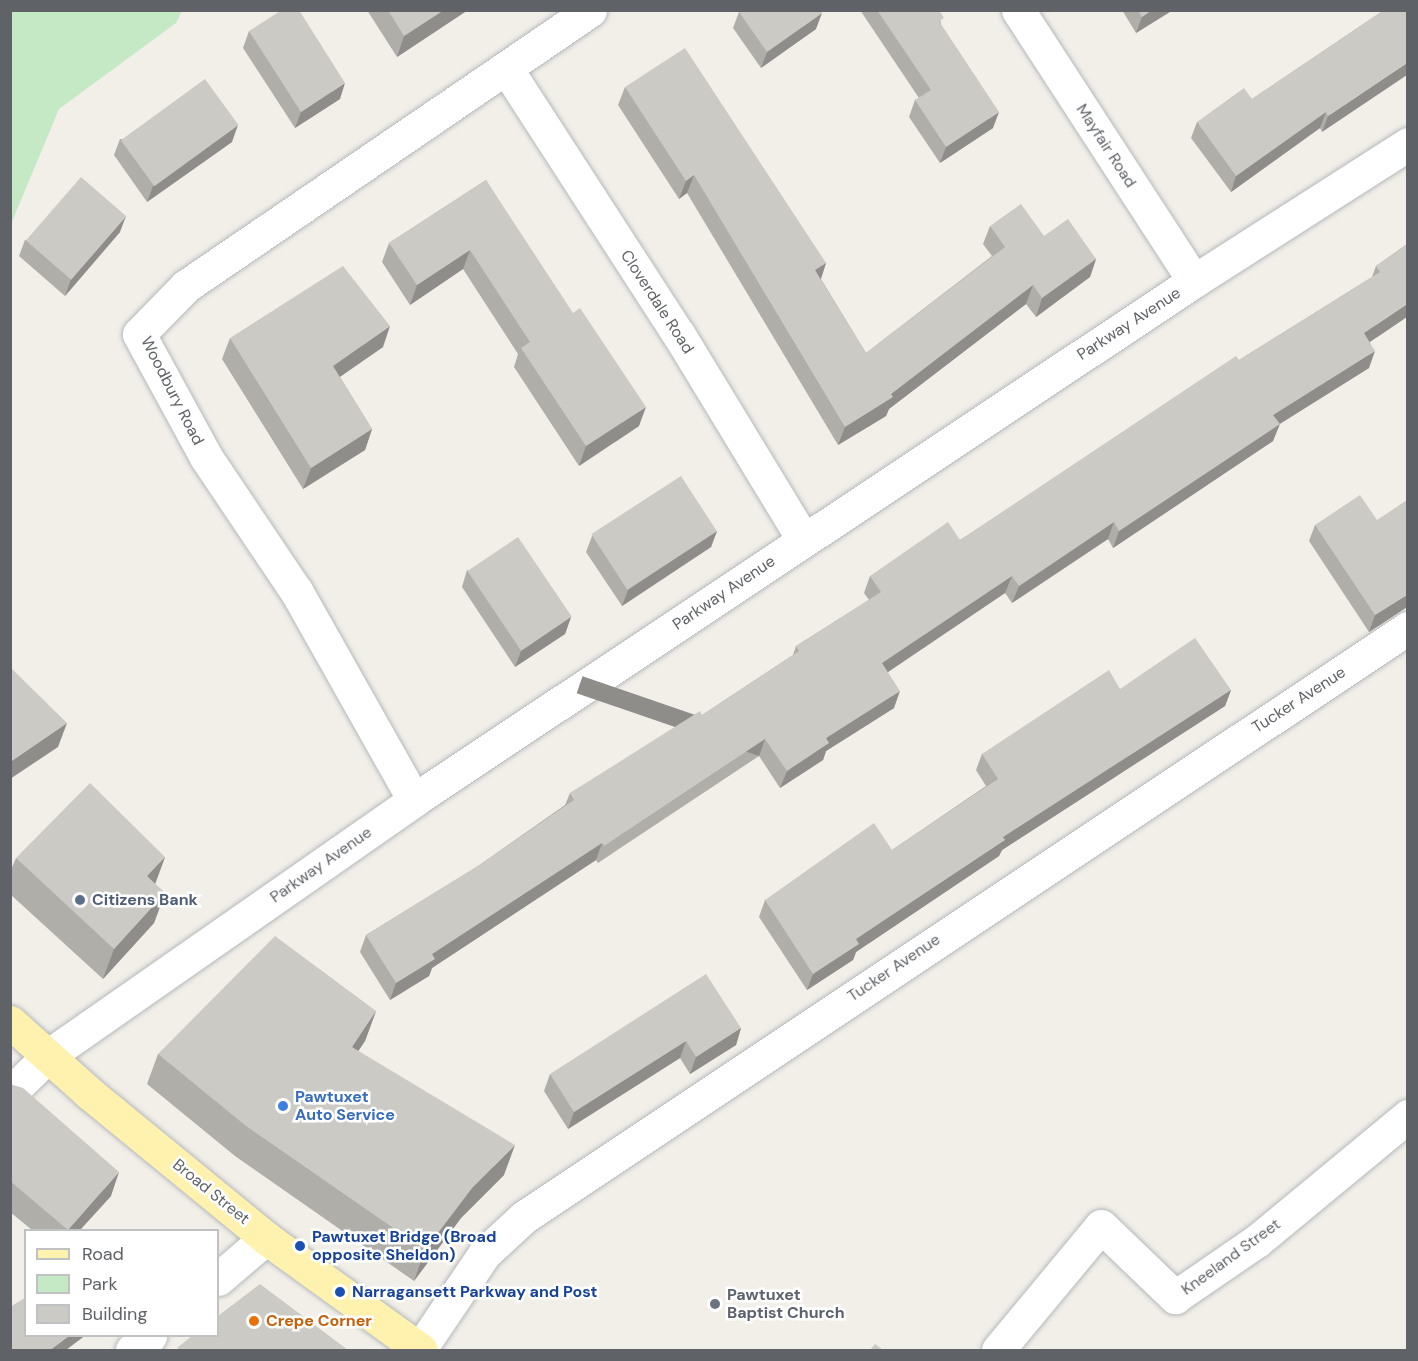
<!DOCTYPE html>
<style>
body{margin:0}
#map{position:relative;width:1418px;height:1361px;overflow:hidden;background:#f1efe8;font-family:"DM Sans",sans-serif}
div>[style]{position:absolute}
[style*='--x']{left:calc(var(--x)*1px);top:calc(var(--y)*1px);width:calc(var(--w)*1px);rotate:calc(var(--a)*1deg)}
.green>*{inset:0;background:#c5e8c5}
.roads{filter:drop-shadow(0 0 2px #b5b8bc) drop-shadow(0 0 2px #b5b8bc)}
.minor>*{height:33px;margin:-16.5px;padding:0 16.5px;transform-origin:16.5px;border-radius:16.5px;background:#fff}
.major>*{height:33px;margin:-16.5px;padding:0 16.5px;transform-origin:16.5px;border-radius:16.5px;background:#fff2af}
.wall>*{inset:0;background:#afaea9}
.shaded-wall>*{inset:0;background:#8f8d8a;transform-origin:0 0}
.building>*{inset:0;background:#cccac5;transform-origin:0 0}
.dots>*{width:16px;height:16px;translate:-50% -50%;box-sizing:border-box;border:3px solid #fff;border-radius:50%}
span{translate:-50% -50%;white-space:nowrap;text-align:center;line-height:1.15;-webkit-text-stroke:5px #fff;paint-order:stroke}
.street-label{font-size:16px;color:#5f6368}
.service-label{font-size:16px;color:#4e5e75;font-weight:700}
.left{translate:0 -50%;text-align:left}
.shop-label{font-size:16px;color:#366cbe;font-weight:700}
.transit-label{font-size:16px;color:#164399;font-weight:700}
.worship-label{font-size:16px;color:#5b616d;font-weight:700}
.food-label{font-size:16px;color:#c56008;font-weight:700}
.frame{position:absolute;inset:0;border:12px solid #5f6368;pointer-events:none}
.legend{position:absolute;left:24px;top:1229px;width:195px;height:108px;box-sizing:border-box;background:#fff;border:2px solid #bfc1c3;margin:0;padding:8px 10px;list-style:none;font-size:18px;color:#5f6368}
.legend li{display:flex;align-items:center;gap:12px;height:30px}
.legend b{width:30px;border:2px solid #bfc1c3}
</style>
<div id="map">
<div class="green">
<div style="clip-path:polygon(11px 10px,182px 11px,176px 23px,59px 109px,11px 224px)"></div>
</div>
<div class="roads">
<div class="minor">
<div style="--x:1018;--y:10;--w:323;--a:57"></div>
<div style="--x:506;--y:68;--w:318;--a:57.1"></div>
<div style="--x:679;--y:335;--w:239;--a:58.7"></div>
<div style="--x:414;--y:800;--w:240;--a:-119.4"></div>
<div style="--x:296;--y:591;--w:161;--a:-123.9"></div>
<div style="--x:206;--y:457;--w:140;--a:-118.6"></div>
<div style="--x:139;--y:334;--w:67;--a:-45.6"></div>
<div style="--x:186;--y:286;--w:489;--a:-34.3"></div>
<div style="--x:10;--y:1093;--w:54;--a:-44.3"></div>
<div style="--x:49;--y:1055;--w:445;--a:-34.9"></div>
<div style="--x:414;--y:800;--w:937;--a:-33.64"></div>
<div style="--x:1194;--y:281;--w:254;--a:-32.6"></div>
<div style="--x:218;--y:1279;--w:63;--a:-40.5"></div>
<div style="--x:420;--y:1349;--w:115;--a:-56"></div>
<div style="--x:484;--y:1254;--w:54;--a:-42.8"></div>
<div style="--x:524;--y:1217;--w:1062;--a:-33.68"></div>
<div style="--x:132;--y:1350;--w:23;--a:-38"></div>
<div style="--x:998;--y:1350;--w:161;--a:-50.3"></div>
<div style="--x:1101;--y:1226;--w:103;--a:43.8"></div>
<div style="--x:1175;--y:1297;--w:101;--a:-34.5"></div>
<div style="--x:1258;--y:1240;--w:195;--a:-39.6"></div>
</div>
<div class="major">
<div style="--x:10;--y:1022;--w:106;--a:41.9"></div>
<div style="--x:89;--y:1093;--w:229;--a:39.3"></div>
<div style="--x:266;--y:1238;--w:191;--a:35.9"></div>
</div>
</div>
<div class="wall">
<div style="clip-path:polygon(367px 10px,468px 10px,397px 57px)"></div>
<div style="clip-path:polygon(860px 10px,939px 10px,941px 25px,993px 128px,940px 163px,909px 117px,915px 100px,919px 98px)"></div>
<div style="clip-path:polygon(1122px 10px,1173px 10px,1136px 33px)"></div>
<div style="clip-path:polygon(1384px 10px,1322px 132px,1320px 128px,1231px 192px,1191px 138px,1197px 122px,1252px 99px)"></div>
<div style="clip-path:polygon(739px 12px,816px 29px,761px 68px,733px 28px)"></div>
<div style="clip-path:polygon(249px 31px,340px 99px,295px 128px,243px 48px)"></div>
<div style="clip-path:polygon(625px 87px,826px 263px,821px 279px,866px 353px,992px 256px,983px 244px,990px 226px,1044px 236px,1096px 259px,1090px 277px,1036px 317px,1026px 304px,889px 409px,886px 416px,838px 445px,687px 193px,679px 199px,618px 105px)"></div>
<div style="clip-path:polygon(120px 139px,232px 142px,147px 202px,114px 155px)"></div>
<div style="clip-path:polygon(486px 180px,639px 426px,579px 466px,514px 367px,518px 354px,463px 269px,410px 305px,382px 262px,389px 243px)"></div>
<div style="clip-path:polygon(120px 232px,65px 296px,19px 256px,25px 240px)"></div>
<div style="clip-path:polygon(1407px 244px,1370px 342px,1369px 368px,1279px 424px,1273px 441px,1113px 548px,1108px 539px,1012px 603px,1005px 593px,888px 672px,894px 708px,826px 751px,823px 760px,780px 788px,759px 756px,598px 863px,596px 860px,432px 968px,429px 976px,390px 1000px,360px 952px,366px 935px,478px 866px,565px 805px,570px 793px,702px 715px,793px 655px,796px 646px,869px 600px,864px 593px,870px 576px,960px 540px,1239px 360px,1372px 277px,1376px 266px)"></div>
<div style="clip-path:polygon(230px 338px,383px 347px,340px 377px,372px 429px,365px 450px,303px 489px,222px 359px)"></div>
<div style="clip-path:polygon(1377px 520px,1407px 607px,1369px 632px,1309px 541px,1315px 525px)"></div>
<div style="clip-path:polygon(717px 531px,711px 547px,622px 606px,586px 552px,592px 536px)"></div>
<div style="clip-path:polygon(467px 570px,571px 617px,565px 634px,515px 667px,462px 587px)"></div>
<div style="clip-path:polygon(1120px 689px,1231px 690px,1225px 706px,1002px 850px,999px 856px,856px 952px,853px 960px,807px 990px,759px 917px,765px 900px,892px 850px,986px 786px,976px 770px,982px 754px)"></div>
<div style="clip-path:polygon(165px 857px,155px 884px,165px 893px,154px 923px,103px 979px,10px 894px,10px 872px,16px 858px)"></div>
<div style="clip-path:polygon(376px 1011px,365px 1041px,358px 1051px,504px 1175px,461px 1218px,414px 1281px,235px 1156px,147px 1084px,158px 1054px)"></div>
<div style="clip-path:polygon(741px 1028px,736px 1045px,690px 1074px,680px 1058px,568px 1129px,544px 1091px,550px 1074px)"></div>
<div style="clip-path:polygon(10px 1084px,111px 1196px,80px 1230px,32px 1230px,10px 1212px)"></div>
</div>
<div class="shaded-wall">
<div style="clip-path:polygon(444px 10px,468px 10px,397px 57px,404px 36px)"></div>
<div style="clip-path:polygon(1152px 10px,1173px 10px,1136px 33px,1142px 17px)"></div>
<div style="clip-path:polygon(822px 13px,816px 29px,761px 68px,767px 52px)"></div>
<div style="clip-path:polygon(1407px 63px,1407px 75px,1322px 132px,1328px 116px)"></div>
<div style="clip-path:polygon(345px 83px,340px 99px,295px 128px,301px 112px)"></div>
<div style="clip-path:polygon(999px 112px,993px 128px,940px 163px,946px 147px)"></div>
<div style="clip-path:polygon(1326px 112px,1320px 128px,1231px 192px,1236px 176px)"></div>
<div style="clip-path:polygon(238px 125px,232px 142px,147px 202px,153px 186px)"></div>
<div style="clip-path:polygon(694px 175px,687px 193px,679px 199px,686px 181px)"></div>
<div style="clip-path:polygon(126px 216px,120px 232px,65px 296px,71px 279px)"></div>
<div style="clip-path:polygon(470px 250px,463px 269px,410px 305px,417px 285px)"></div>
<div style="clip-path:polygon(1096px 259px,1090px 277px,1036px 317px,1042px 298px)"></div>
<div style="clip-path:polygon(826px 263px,820px 281px,815px 270px)"></div>
<div style="clip-path:polygon(1033px 285px,1026px 304px,889px 409px,886px 416px,838px 445px,845px 427px,891px 394px)"></div>
<div style="clip-path:polygon(1407px 304px,1407px 317px,1358px 350px,1364px 333px)"></div>
<div style="clip-path:polygon(390px 326px,383px 347px,325px 387px,333px 366px)"></div>
<div style="clip-path:polygon(1375px 351px,1369px 368px,1267px 432px,1273px 415px)"></div>
<div style="clip-path:polygon(646px 407px,639px 426px,579px 466px,586px 446px)"></div>
<div style="clip-path:polygon(1280px 424px,1273px 441px,1113px 548px,1119px 531px)"></div>
<div style="clip-path:polygon(372px 429px,365px 450px,303px 489px,311px 468px)"></div>
<div style="clip-path:polygon(1114px 522px,1108px 539px,1012px 603px,1019px 586px)"></div>
<div style="clip-path:polygon(717px 531px,711px 547px,622px 606px,628px 590px)"></div>
<div style="clip-path:polygon(1012px 576px,1005px 593px,876px 680px,882px 663px)"></div>
<div style="clip-path:polygon(1407px 595px,1407px 607px,1369px 632px,1375px 615px)"></div>
<div style="clip-path:polygon(571px 617px,565px 634px,515px 667px,521px 651px)"></div>
<div style="clip-path:polygon(1231px 690px,1225px 706px,1002px 850px,999px 856px,856px 952px,853px 960px,807px 990px,813px 974px,856px 939px,1003px 837px)"></div>
<div style="clip-path:polygon(900px 691px,894px 708px,826px 751px,823px 760px,780px 788px,787px 771px,826px 738px)"></div>
<div style="clip-path:polygon(67px 723px,58px 747px,10px 779px,10px 762px)"></div>
<div style="left:765px;top:739px;width:18px;height:193px;rotate:109deg"></div>
<div style="clip-path:polygon(602px 843px,596px 860px,432px 968px,429px 976px,390px 1000px,396px 983px,432px 954px)"></div>
<div style="clip-path:polygon(165px 857px,154px 887px,147px 876px)"></div>
<div style="clip-path:polygon(165px 893px,154px 923px,103px 979px,114px 949px)"></div>
<div style="clip-path:polygon(376px 1011px,365px 1041px,341px 1077px,352px 1047px)"></div>
<div style="clip-path:polygon(741px 1028px,736px 1045px,690px 1074px,696px 1057px)"></div>
<div style="clip-path:polygon(686px 1041px,680px 1058px,568px 1129px,574px 1112px)"></div>
<div style="clip-path:polygon(515px 1145px,504px 1175px,461px 1218px,414px 1281px,425px 1250px,472px 1188px)"></div>
<div style="clip-path:polygon(119px 1172px,111px 1196px,80px 1230px,68px 1230px)"></div>
<div style="clip-path:polygon(70px 1335px,86px 1335px,66px 1350px,50px 1350px)"></div>
</div>
<div class="building">
<div style="clip-path:polygon(282px 10px,299px 10px,345px 83px,301px 112px,249px 31px)"></div>
<div style="clip-path:polygon(388px 10px,444px 10px,404px 36px)"></div>
<div style="clip-path:polygon(741px 10px,821px 10px,822px 13px,767px 52px,739px 12px)"></div>
<div style="clip-path:polygon(877px 10px,939px 10px,944px 18px,939px 21px,999px 112px,946px 147px,915px 100px,931px 90px)"></div>
<div style="clip-path:polygon(1138px 10px,1152px 10px,1142px 17px)"></div>
<div style="clip-path:polygon(1384px 10px,1407px 10px,1407px 63px,1328px 116px,1326px 112px,1236px 176px,1197px 122px,1244px 88px,1252px 99px)"></div>
<div style="clip-path:polygon(685px 48px,826px 263px,815px 270px,866px 353px,1005px 247px,990px 226px,1021px 204px,1044px 236px,1068px 219px,1096px 259px,1042px 298px,1033px 285px,891px 394px,893px 397px,845px 427px,694px 175px,686px 181px,625px 87px)"></div>
<div style="left:205px;top:79px;width:57px;height:104px;rotate:54deg"></div>
<div style="left:81px;top:177px;width:60px;height:84px;rotate:41deg"></div>
<div style="clip-path:polygon(486px 180px,573px 313px,580px 308px,646px 407px,586px 446px,521px 348px,530px 342px,470px 250px,417px 285px,389px 243px)"></div>
<div style="clip-path:polygon(1407px 244px,1407px 304px,1364px 333px,1375px 351px,1273px 415px,1280px 424px,1119px 531px,1114px 522px,1019px 586px,1012px 576px,882px 663px,900px 691px,826px 738px,829px 743px,787px 771px,765px 739px,604px 846px,602px 843px,432px 954px,435px 959px,396px 983px,366px 935px,478px 866px,574px 800px,570px 793px,700px 711px,702px 715px,799px 651px,796px 646px,881px 592px,870px 576px,948px 522px,960px 540px,1236px 356px,1239px 360px,1380px 272px,1376px 266px)"></div>
<div style="clip-path:polygon(343px 266px,390px 326px,333px 366px,372px 429px,311px 468px,230px 338px)"></div>
<div style="left:681px;top:476px;width:66px;height:107px;rotate:57deg"></div>
<div style="clip-path:polygon(1360px 495px,1377px 520px,1407px 500px,1407px 595px,1375px 615px,1315px 525px)"></div>
<div style="left:518px;top:537px;width:96px;height:61px;rotate:56deg"></div>
<div style="clip-path:polygon(1195px 638px,1231px 690px,1003px 837px,1005px 840px,856px 939px,859px 944px,813px 974px,765px 900px,874px 823px,892px 850px,998px 779px,982px 754px,1109px 670px,1120px 689px)"></div>
<div style="clip-path:polygon(10px 667px,67px 723px,10px 762px)"></div>
<div style="clip-path:polygon(90px 783px,165px 857px,147px 876px,165px 893px,114px 949px,16px 858px)"></div>
<div style="clip-path:polygon(275px 936px,376px 1011px,352px 1047px,515px 1145px,472px 1188px,425px 1250px,246px 1126px,158px 1054px)"></div>
<div style="clip-path:polygon(706px 974px,741px 1028px,696px 1057px,686px 1041px,574px 1112px,550px 1074px)"></div>
<div style="clip-path:polygon(10px 1084px,23px 1088px,119px 1172px,68px 1230px,10px 1181px)"></div>
<div style="clip-path:polygon(260px 1284px,348px 1350px,181px 1350px,177px 1348px,193px 1335px,218px 1335px,218px 1316px)"></div>
<div style="clip-path:polygon(26px 1297px,26px 1335px,70px 1335px,50px 1350px,10px 1350px,10px 1307px)"></div>
<div style="clip-path:polygon(875px 1344px,883px 1350px,870px 1350px)"></div>
</div>
<div class="dots">
<div style="left:80px;top:900px;background:#5c6f8a"></div>
<div style="left:283px;top:1106px;background:#3f7fe0"></div>
<div style="left:300px;top:1246px;background:#1a4fb4"></div>
<div style="left:340px;top:1292px;background:#1a4fb4"></div>
<div style="left:715px;top:1304px;background:#6b7280"></div>
<div style="left:254px;top:1321px;background:#e8710a"></div>
</div>
<div class="street-label">
<span style="left:1106px;top:146px;rotate:57deg">Mayfair Road</span>
<span style="left:657px;top:302px;rotate:57deg">Cloverdale Road</span>
<span style="left:1129px;top:324px;rotate:-33deg">Parkway Avenue</span>
<span style="left:172px;top:391px;rotate:63deg">Woodbury Road</span>
<span style="left:724px;top:593px;rotate:-34deg">Parkway Avenue</span>
<span style="left:1299px;top:700px;rotate:-33deg">Tucker Avenue</span>
<span style="left:321px;top:865px;rotate:-35deg">Parkway Avenue</span>
<span style="left:894px;top:968px;rotate:-34deg">Tucker Avenue</span>
<span style="left:211px;top:1192px;rotate:39deg">Broad Street</span>
<span style="left:1231px;top:1257px;rotate:-36deg">Kneeland Street</span>
</div>
<div class="service-label">
<span class="left" style="left:92px;top:900px">Citizens Bank</span>
</div>
<div class="shop-label">
<span class="left" style="left:295px;top:1106px">Pawtuxet<br>Auto Service</span>
</div>
<div class="transit-label">
<span class="left" style="left:312px;top:1246px">Pawtuxet Bridge (Broad<br>opposite Sheldon)</span>
<span class="left" style="left:352px;top:1292px">Narragansett Parkway and Post</span>
</div>
<div class="worship-label">
<span class="left" style="left:727px;top:1304px">Pawtuxet<br>Baptist Church</span>
</div>
<div class="food-label">
<span class="left" style="left:266px;top:1321px">Crepe Corner</span>
</div>
<div class="frame"></div>
<ul class="legend">
<li><b style="height:8px;background:#fff2af"></b>Road</li>
<li><b style="height:16px;background:#c5e8c5"></b>Park</li>
<li><b style="height:16px;background:#cccac5"></b>Building</li>
</ul>
</div>
